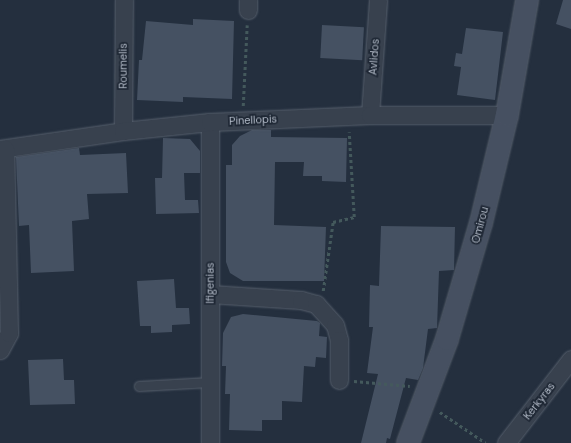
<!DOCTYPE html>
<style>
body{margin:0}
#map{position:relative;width:571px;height:443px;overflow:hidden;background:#242f3e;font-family:"DM Sans",sans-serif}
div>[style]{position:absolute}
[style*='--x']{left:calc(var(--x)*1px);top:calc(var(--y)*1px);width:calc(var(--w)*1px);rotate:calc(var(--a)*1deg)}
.building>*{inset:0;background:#455162;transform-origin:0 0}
.path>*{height:2.5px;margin-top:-1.25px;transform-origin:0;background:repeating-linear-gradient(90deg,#44595c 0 3px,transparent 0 6px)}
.roads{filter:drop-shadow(0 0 1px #565f6c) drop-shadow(0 0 1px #565f6c)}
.lane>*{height:9px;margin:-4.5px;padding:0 4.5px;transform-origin:4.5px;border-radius:4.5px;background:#38414e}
.street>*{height:17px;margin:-8.5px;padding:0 8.5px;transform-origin:8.5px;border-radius:8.5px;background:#38414e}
.secondary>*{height:22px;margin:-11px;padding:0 11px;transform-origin:11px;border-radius:11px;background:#465061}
span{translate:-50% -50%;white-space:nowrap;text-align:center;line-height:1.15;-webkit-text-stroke:3.5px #1d2633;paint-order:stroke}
.street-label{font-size:11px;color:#b4bcc9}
</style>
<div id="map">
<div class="building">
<div style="clip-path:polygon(563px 0,571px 0,571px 29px,556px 24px)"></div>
<div style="clip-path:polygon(193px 19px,234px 21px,232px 99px,183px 97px,183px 102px,137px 100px,139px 60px,142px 60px,146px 21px,193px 25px)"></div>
<div style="left:322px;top:25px;width:42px;height:33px;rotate:3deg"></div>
<div style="clip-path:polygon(466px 28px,503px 32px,495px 100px,457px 95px,461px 67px,454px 66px,456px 53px,462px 54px)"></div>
<div style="clip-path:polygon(252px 130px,271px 130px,271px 137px,347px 138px,346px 182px,322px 181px,322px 176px,303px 176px,304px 162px,275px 162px,274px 225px,326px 227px,324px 281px,243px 281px,230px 273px,226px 262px,226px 165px,232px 165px,232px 145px,240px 136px)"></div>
<div style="clip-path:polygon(163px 138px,190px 139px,200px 151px,200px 173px,184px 173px,185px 200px,198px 200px,199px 213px,156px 214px,155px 178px,162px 178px)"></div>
<div style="clip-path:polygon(79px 148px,80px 155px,126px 153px,128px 193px,87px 194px,89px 219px,72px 221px,74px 271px,31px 273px,29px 225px,19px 226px,16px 157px)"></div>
<div style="clip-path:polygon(381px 226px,455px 227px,454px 270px,439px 271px,437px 328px,428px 329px,423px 368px,418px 380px,406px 378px,390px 439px,387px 438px,386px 443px,361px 443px,378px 374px,367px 373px,373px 327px,369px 327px,370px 285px,379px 286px)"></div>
<div style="clip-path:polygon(174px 279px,176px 308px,189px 308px,190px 324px,172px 325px,172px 332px,151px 333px,151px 326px,140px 326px,137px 281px)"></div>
<div style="clip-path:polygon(243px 314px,317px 321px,320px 323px,319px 336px,327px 337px,326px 358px,316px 357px,315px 367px,304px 366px,302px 402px,282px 401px,282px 420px,262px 420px,262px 431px,229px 430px,230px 394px,225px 394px,226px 366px,222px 366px,223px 333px,231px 317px)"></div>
<div style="clip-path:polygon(63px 359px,64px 380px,74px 380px,75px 404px,30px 405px,28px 360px)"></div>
</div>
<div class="path">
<div style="--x:243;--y:106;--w:81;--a:-87.2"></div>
<div style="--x:323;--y:291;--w:70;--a:-81.8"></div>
<div style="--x:333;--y:222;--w:22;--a:-13"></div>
<div style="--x:354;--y:217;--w:85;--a:-93.4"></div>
<div style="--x:354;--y:381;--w:56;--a:5.1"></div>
<div style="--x:440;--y:412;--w:55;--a:34"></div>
</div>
<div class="roads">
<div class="lane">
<div style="--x:139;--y:386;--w:71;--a:-3.2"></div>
</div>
<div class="street">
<div style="--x:248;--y:10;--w:10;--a:-90"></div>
<div style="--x:370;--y:115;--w:115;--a:-86"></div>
<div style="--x:210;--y:122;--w:321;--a:90"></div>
<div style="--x:123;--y:131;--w:131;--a:-89.6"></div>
<div style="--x:0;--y:149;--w:124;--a:-8.3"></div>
<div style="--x:123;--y:131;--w:87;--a:-5.9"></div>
<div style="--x:210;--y:122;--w:160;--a:-2.5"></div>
<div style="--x:370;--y:115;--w:137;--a:0"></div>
<div style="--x:210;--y:294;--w:91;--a:3.8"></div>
<div style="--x:301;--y:300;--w:16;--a:15"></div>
<div style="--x:316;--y:304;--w:28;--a:48"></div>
<div style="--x:335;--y:325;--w:16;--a:75"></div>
<div style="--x:339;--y:340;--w:40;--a:90"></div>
<div style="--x:0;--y:350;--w:19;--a:-62"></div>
<div style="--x:9;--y:333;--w:184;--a:-91.2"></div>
<div style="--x:506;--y:443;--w:106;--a:-52.3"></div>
</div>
<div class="secondary">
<div style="--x:408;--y:443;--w:111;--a:-69.4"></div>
<div style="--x:447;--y:339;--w:121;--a:-73.7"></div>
<div style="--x:481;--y:223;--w:111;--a:-76.5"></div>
<div style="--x:507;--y:115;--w:117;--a:-80.1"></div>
</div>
</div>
<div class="street-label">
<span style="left:374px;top:57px;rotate:-86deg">Avlidos</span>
<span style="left:123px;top:66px;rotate:-90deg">Roumelis</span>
<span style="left:253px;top:120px;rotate:-3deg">Pinellopis</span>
<span style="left:480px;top:225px;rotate:-75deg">Omirou</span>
<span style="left:210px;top:283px;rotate:-90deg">Ifigenias</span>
<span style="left:539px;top:401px;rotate:-52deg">Kerkyras</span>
</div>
</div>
